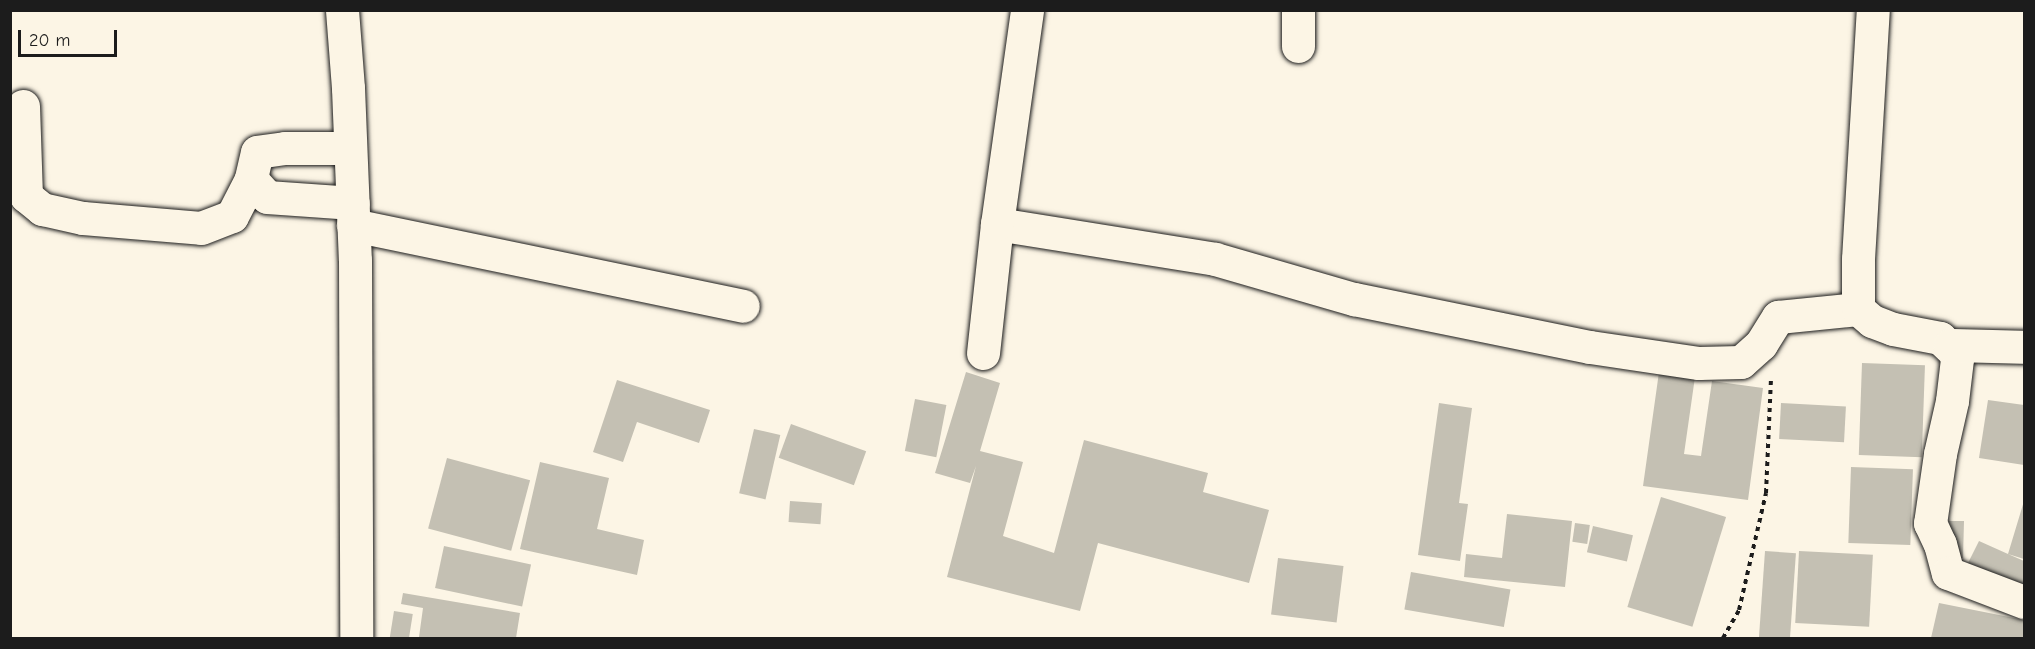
<!DOCTYPE html>
<style>
body{margin:0}
#map{position:relative;width:2035px;height:649px;overflow:hidden;background:#fcf5e5;font-family:"Comic Neue",sans-serif}
div>[style]{position:absolute}
[style*='--x']{left:calc(var(--x)*1px);top:calc(var(--y)*1px);width:calc(var(--w)*1px);rotate:calc(var(--a)*1deg)}
.building>*{inset:0;background:#c4c0b3;transform-origin:0 0}
.path>*{height:4px;margin-top:-2px;transform-origin:0;background:repeating-linear-gradient(90deg,#1c1c1c 0 4.5px,transparent 0 9px)}
.roads{filter:drop-shadow(0 0 2px #1c1c1c) drop-shadow(0 0 2px #1c1c1c)}
.minor>*{height:33px;margin:-16.5px;padding:0 16.5px;transform-origin:16.5px;border-radius:16.5px;background:#fcf5e5}
.major>*{height:33px;margin:-16.5px;padding:0 16.5px;transform-origin:16.5px;border-radius:16.5px;background:#fcf5e5}
span{translate:-50% -50%;white-space:nowrap;text-align:center;line-height:1.15;-webkit-text-stroke:4.5px #fcf5e5;paint-order:stroke}
.frame{position:absolute;inset:0;border:12px solid #1c1c1c;pointer-events:none}
.scale{position:absolute;left:18px;top:30px;width:99px;height:27px;box-sizing:border-box;border:3px solid #1c1c1c;border-top:0;padding-left:8px;font-size:18px;line-height:21px;white-space:nowrap;color:#1c1c1c;-webkit-text-stroke:4px #fcf5e5;paint-order:stroke}
</style>
<div id="map">
<div class="building">
<div style="left:1862px;top:363px;width:63px;height:92px;rotate:2deg"></div>
<div style="clip-path:polygon(966px 372px,1000px 383px,980px 451px,1023px 462px,1003px 536px,1054px 553px,1084px 440px,1208px 473px,1203px 492px,1269px 510px,1249px 583px,1098px 543px,1080px 611px,947px 577px,976px 466px,970px 483px,935px 473px)"></div>
<div style="clip-path:polygon(1659px 372px,1695px 377px,1684px 454px,1701px 456px,1712px 381px,1763px 388px,1748px 500px,1643px 486px)"></div>
<div style="clip-path:polygon(617px 380px,710px 410px,699px 443px,637px 422px,623px 462px,593px 452px)"></div>
<div style="left:915px;top:399px;width:32px;height:53px;rotate:11deg"></div>
<div style="clip-path:polygon(1988px 400px,2024px 405px,2024px 465px,1979px 458px)"></div>
<div style="clip-path:polygon(1439px 403px,1472px 408px,1459px 503px,1468px 504px,1460px 561px,1418px 555px)"></div>
<div style="left:1781px;top:403px;width:65px;height:36px;rotate:3deg"></div>
<div style="left:791px;top:424px;width:80px;height:36px;rotate:20deg"></div>
<div style="left:754px;top:429px;width:27px;height:66px;rotate:13deg"></div>
<div style="left:447px;top:458px;width:86px;height:73px;rotate:15deg"></div>
<div style="clip-path:polygon(540px 462px,609px 478px,597px 529px,644px 540px,637px 575px,520px 549px)"></div>
<div style="left:1851px;top:467px;width:62px;height:76px;rotate:2deg"></div>
<div style="left:1661px;top:497px;width:68px;height:115px;rotate:17deg"></div>
<div style="left:790px;top:501px;width:32px;height:21px;rotate:4deg"></div>
<div style="clip-path:polygon(2024px 501px,2024px 559px,2008px 554px,2024px 561px,2024px 593px,1966px 567px,1979px 541px,2008px 554px)"></div>
<div style="clip-path:polygon(1507px 514px,1572px 521px,1565px 587px,1464px 577px,1466px 554px,1502px 558px)"></div>
<div style="clip-path:polygon(1949px 521px,1964px 521px,1963px 558px,1946px 556px)"></div>
<div style="left:1575px;top:523px;width:15px;height:19px;rotate:8deg"></div>
<div style="left:1593px;top:526px;width:41px;height:27px;rotate:13deg"></div>
<div style="left:444px;top:546px;width:89px;height:43px;rotate:12deg"></div>
<div style="left:1765px;top:551px;width:31px;height:87px;rotate:4deg"></div>
<div style="left:1799px;top:551px;width:74px;height:72px;rotate:3deg"></div>
<div style="left:1278px;top:558px;width:66px;height:57px;rotate:7deg"></div>
<div style="left:1411px;top:572px;width:101px;height:38px;rotate:10deg"></div>
<div style="clip-path:polygon(403px 593px,520px 613px,516px 638px,419px 637px,423px 608px,401px 604px)"></div>
<div style="clip-path:polygon(1939px 603px,2024px 620px,2024px 638px,1931px 638px)"></div>
<div style="left:394px;top:611px;width:19px;height:27px;rotate:9deg"></div>
</div>
<div class="path">
<div style="--x:1723;--y:638;--w:32;--a:-60"></div>
<div style="--x:1739;--y:610;--w:120;--a:-77"></div>
<div style="--x:1766;--y:493;--w:113;--a:-87.5"></div>
</div>
<div class="roads">
<div class="minor">
<div style="--x:1298;--y:46;--w:36;--a:-90"></div>
<div style="--x:23;--y:106;--w:90;--a:88.1"></div>
<div style="--x:26;--y:196;--w:21;--a:39"></div>
<div style="--x:42;--y:209;--w:42;--a:12.4"></div>
<div style="--x:83;--y:218;--w:118;--a:4.8"></div>
<div style="--x:201;--y:228;--w:33;--a:-21"></div>
<div style="--x:232;--y:216;--w:42;--a:-62.8"></div>
<div style="--x:350;--y:148;--w:65;--a:180"></div>
<div style="--x:285;--y:148;--w:28;--a:172"></div>
<div style="--x:257;--y:152;--w:28;--a:103"></div>
<div style="--x:251;--y:179;--w:24;--a:48"></div>
<div style="--x:267;--y:197;--w:86;--a:4"></div>
<div style="--x:997;--y:224;--w:221;--a:9.1"></div>
<div style="--x:1215;--y:259;--w:145;--a:16.1"></div>
<div style="--x:1354;--y:299;--w:241;--a:11.5"></div>
<div style="--x:1590;--y:347;--w:110;--a:8.4"></div>
<div style="--x:1699;--y:363;--w:42;--a:-1.4"></div>
<div style="--x:1741;--y:362;--w:27;--a:-42"></div>
<div style="--x:1761;--y:344;--w:32;--a:-58"></div>
<div style="--x:1778;--y:317;--w:80;--a:-5.7"></div>
<div style="--x:1858;--y:309;--w:50;--a:-90"></div>
<div style="--x:1858;--y:259;--w:249;--a:-86.6"></div>
<div style="--x:353;--y:225;--w:398;--a:11.7"></div>
<div style="--x:1858;--y:309;--w:18;--a:41"></div>
<div style="--x:1872;--y:321;--w:22;--a:21"></div>
<div style="--x:1893;--y:329;--w:48;--a:10.8"></div>
<div style="--x:1940;--y:338;--w:21;--a:43"></div>
<div style="--x:1955;--y:352;--w:7;--a:74"></div>
<div style="--x:1957;--y:359;--w:42;--a:96.8"></div>
<div style="--x:1952;--y:401;--w:54;--a:102.8"></div>
<div style="--x:1940;--y:454;--w:70;--a:98.2"></div>
<div style="--x:1930;--y:523;--w:23;--a:65"></div>
<div style="--x:1940;--y:544;--w:30;--a:75"></div>
<div style="--x:1948;--y:573;--w:81;--a:20.9"></div>
<div style="--x:1950;--y:345;--w:74;--a:1.5"></div>
<div style="--x:983;--y:353;--w:130;--a:-83.8"></div>
<div style="--x:997;--y:224;--w:216;--a:-82"></div>
</div>
<div class="major">
<div style="--x:342;--y:10;--w:78;--a:85.6"></div>
<div style="--x:348;--y:88;--w:172;--a:87.7"></div>
<div style="--x:355;--y:260;--w:378;--a:89.8"></div>
</div>
</div>
<div class="frame"></div>
<div class="scale">20 m</div>
</div>
